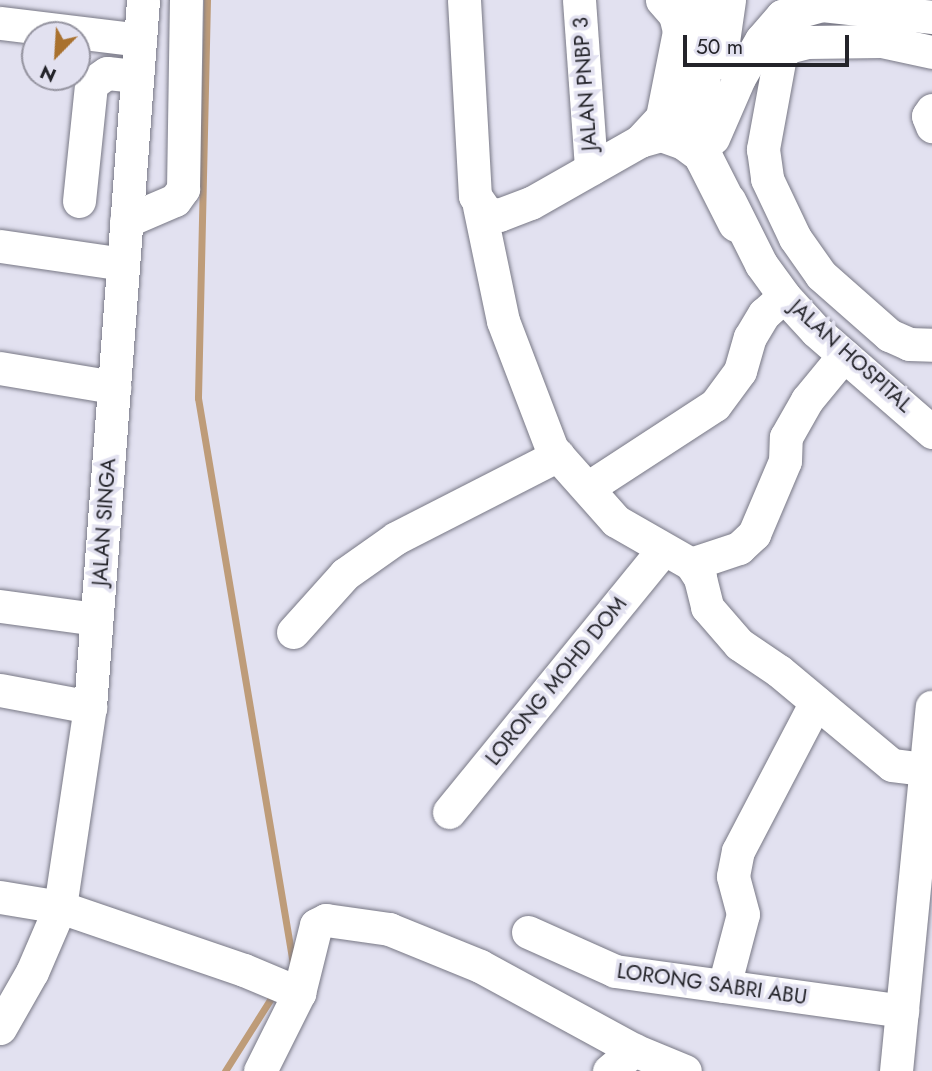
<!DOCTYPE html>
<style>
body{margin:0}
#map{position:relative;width:932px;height:1071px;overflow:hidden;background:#e2e1f0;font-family:Jost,sans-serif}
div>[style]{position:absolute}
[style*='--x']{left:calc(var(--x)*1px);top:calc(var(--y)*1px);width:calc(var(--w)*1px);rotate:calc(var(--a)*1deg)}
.stream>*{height:7px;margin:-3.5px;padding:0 3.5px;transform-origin:3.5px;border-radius:3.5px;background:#be9c79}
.roads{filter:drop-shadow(0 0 2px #787885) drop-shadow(0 0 2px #787885)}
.minor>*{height:33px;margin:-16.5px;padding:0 16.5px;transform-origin:16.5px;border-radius:16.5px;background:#fff}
.major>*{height:38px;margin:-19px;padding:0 19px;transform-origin:19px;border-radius:19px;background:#fff}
span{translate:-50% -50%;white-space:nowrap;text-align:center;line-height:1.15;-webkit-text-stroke:7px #e2e1f0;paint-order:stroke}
.street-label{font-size:21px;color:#24242a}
.north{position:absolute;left:21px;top:21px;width:70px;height:70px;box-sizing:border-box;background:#e2e1f0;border:2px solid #9695a1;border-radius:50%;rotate:204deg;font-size:19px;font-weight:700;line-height:28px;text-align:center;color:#24242a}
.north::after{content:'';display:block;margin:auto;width:24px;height:32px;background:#a9712e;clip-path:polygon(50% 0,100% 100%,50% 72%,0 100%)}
.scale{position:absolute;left:683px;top:35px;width:166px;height:32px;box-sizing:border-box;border:4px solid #24242a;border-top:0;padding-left:9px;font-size:21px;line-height:24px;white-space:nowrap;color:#24242a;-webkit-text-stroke:5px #e2e1f0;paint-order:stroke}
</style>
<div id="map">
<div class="stream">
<div style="--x:207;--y:0;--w:398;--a:91.3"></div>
<div style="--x:198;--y:398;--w:574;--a:80.47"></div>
<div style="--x:225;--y:1071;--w:93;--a:-57.7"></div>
</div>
<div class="roads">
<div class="minor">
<div style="--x:464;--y:0;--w:196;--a:86.8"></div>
<div style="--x:475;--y:196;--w:21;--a:55"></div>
<div style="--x:487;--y:213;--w:12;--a:9"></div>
<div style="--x:499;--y:215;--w:34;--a:-21"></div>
<div style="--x:531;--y:203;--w:125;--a:-29.6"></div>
<div style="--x:640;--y:141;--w:22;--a:-16"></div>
<div style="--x:661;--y:135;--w:23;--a:20"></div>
<div style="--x:683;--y:143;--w:26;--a:36"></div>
<div style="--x:579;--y:0;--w:169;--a:85.9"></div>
<div style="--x:0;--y:23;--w:141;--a:6.9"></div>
<div style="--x:932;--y:52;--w:51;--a:-167.6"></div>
<div style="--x:882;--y:41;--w:75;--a:179.2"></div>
<div style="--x:807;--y:42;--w:20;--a:165"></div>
<div style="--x:788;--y:47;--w:12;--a:132"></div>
<div style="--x:780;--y:56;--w:95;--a:100.4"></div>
<div style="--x:763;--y:149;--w:30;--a:82"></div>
<div style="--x:767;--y:179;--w:65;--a:64.6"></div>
<div style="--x:795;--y:238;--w:45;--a:54.9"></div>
<div style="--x:821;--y:275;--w:91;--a:41.4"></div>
<div style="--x:889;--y:335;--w:22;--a:24"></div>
<div style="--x:909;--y:344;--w:23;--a:2"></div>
<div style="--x:720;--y:62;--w:63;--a:-81.7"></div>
<div style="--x:932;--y:110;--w:7;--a:124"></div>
<div style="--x:928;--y:116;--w:11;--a:68"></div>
<div style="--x:713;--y:138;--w:65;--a:-66.6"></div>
<div style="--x:739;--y:78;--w:44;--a:-59.9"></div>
<div style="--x:761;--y:40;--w:32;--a:-49"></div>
<div style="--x:782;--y:16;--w:41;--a:-15.4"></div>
<div style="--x:822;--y:5;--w:111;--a:6.2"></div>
<div style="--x:640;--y:141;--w:33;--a:-47"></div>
<div style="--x:662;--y:117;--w:88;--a:-78.8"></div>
<div style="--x:679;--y:31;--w:16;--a:-104"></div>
<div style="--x:675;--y:15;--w:20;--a:-131"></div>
<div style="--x:729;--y:200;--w:72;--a:63.4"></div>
<div style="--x:761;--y:264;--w:39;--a:54"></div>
<div style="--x:784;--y:296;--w:47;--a:47.6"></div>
<div style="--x:816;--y:331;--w:154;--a:41"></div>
<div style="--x:79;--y:201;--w:118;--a:-84.1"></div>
<div style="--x:91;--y:84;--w:19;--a:-35"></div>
<div style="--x:107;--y:73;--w:30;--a:6"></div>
<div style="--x:479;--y:206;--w:117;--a:78.2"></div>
<div style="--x:503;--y:321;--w:137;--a:69.1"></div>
<div style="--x:552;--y:449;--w:96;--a:48.4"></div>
<div style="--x:616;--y:521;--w:86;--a:29.8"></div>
<div style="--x:691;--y:564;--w:17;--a:57"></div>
<div style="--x:700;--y:578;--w:30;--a:76"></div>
<div style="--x:707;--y:607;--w:49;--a:49.1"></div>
<div style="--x:739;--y:644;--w:48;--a:34"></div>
<div style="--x:779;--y:671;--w:147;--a:39.8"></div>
<div style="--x:892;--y:765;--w:35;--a:7"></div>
<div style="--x:126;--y:221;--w:53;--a:-23.2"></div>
<div style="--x:175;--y:200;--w:14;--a:-54"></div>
<div style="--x:183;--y:189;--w:189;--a:-89.1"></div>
<div style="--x:0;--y:246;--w:124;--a:8.3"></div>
<div style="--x:0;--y:368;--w:116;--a:9.5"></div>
<div style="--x:589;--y:487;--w:150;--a:-33.1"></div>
<div style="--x:715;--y:405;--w:42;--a:-53.7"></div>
<div style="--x:740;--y:371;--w:35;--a:-74"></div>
<div style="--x:750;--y:337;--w:27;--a:-59"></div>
<div style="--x:764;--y:314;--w:27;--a:-42"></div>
<div style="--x:691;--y:564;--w:51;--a:-18.4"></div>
<div style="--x:739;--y:548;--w:21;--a:-43"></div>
<div style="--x:754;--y:534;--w:79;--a:-67"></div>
<div style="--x:785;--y:461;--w:24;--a:-88"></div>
<div style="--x:786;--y:437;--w:43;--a:-60.4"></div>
<div style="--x:807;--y:400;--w:58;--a:-50.6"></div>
<div style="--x:0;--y:606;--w:97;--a:7.7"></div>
<div style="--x:293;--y:632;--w:78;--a:-48.1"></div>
<div style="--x:345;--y:574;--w:62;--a:-35.2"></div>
<div style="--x:396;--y:538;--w:182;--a:-27.1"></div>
<div style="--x:0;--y:690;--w:92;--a:10.7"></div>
<div style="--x:449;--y:812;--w:338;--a:-50.8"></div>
<div style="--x:0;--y:897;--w:61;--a:9.5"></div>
<div style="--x:60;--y:907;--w:194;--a:18.9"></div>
<div style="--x:244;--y:970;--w:60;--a:22.7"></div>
<div style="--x:299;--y:993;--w:70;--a:-76"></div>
<div style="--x:316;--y:925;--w:11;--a:-27"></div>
<div style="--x:326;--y:920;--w:64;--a:8.1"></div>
<div style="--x:389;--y:929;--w:98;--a:22.1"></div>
<div style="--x:480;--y:966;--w:175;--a:28.6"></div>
<div style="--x:634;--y:1050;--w:55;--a:22.4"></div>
<div style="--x:528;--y:932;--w:95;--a:24.1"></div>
<div style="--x:615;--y:971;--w:290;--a:7.9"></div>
<div style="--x:724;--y:986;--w:74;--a:-75.2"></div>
<div style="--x:743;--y:914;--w:39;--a:-105"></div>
<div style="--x:733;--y:876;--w:25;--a:-79"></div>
<div style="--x:738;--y:851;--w:168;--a:-62.4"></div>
<div style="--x:0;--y:1028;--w:64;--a:-60.3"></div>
<div style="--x:32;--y:972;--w:71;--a:-66.7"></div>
<div style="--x:60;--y:907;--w:202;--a:-81.5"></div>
<div style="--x:90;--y:707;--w:709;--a:-85.71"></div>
<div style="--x:260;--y:1071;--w:87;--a:-63.4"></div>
<div style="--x:609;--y:1071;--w:33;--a:-40"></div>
<div style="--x:896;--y:1071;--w:366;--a:-84.4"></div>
</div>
<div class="major">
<div style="--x:698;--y:0;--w:17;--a:59"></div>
<div style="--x:707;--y:15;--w:20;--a:90"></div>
<div style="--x:707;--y:35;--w:92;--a:96.9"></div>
<div style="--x:696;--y:126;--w:33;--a:76"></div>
<div style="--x:704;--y:158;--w:73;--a:63.1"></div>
</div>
</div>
<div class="street-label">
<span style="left:585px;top:84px;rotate:-94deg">JALAN PNBP 3</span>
<span style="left:851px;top:356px;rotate:42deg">JALAN HOSPITAL</span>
<span style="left:104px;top:522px;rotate:-86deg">JALAN SINGA</span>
<span style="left:556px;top:681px;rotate:-51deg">LORONG MOHD DOM</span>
<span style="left:712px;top:984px;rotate:8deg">LORONG SABRI ABU</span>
</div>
<div class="north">N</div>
<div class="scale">50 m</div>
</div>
